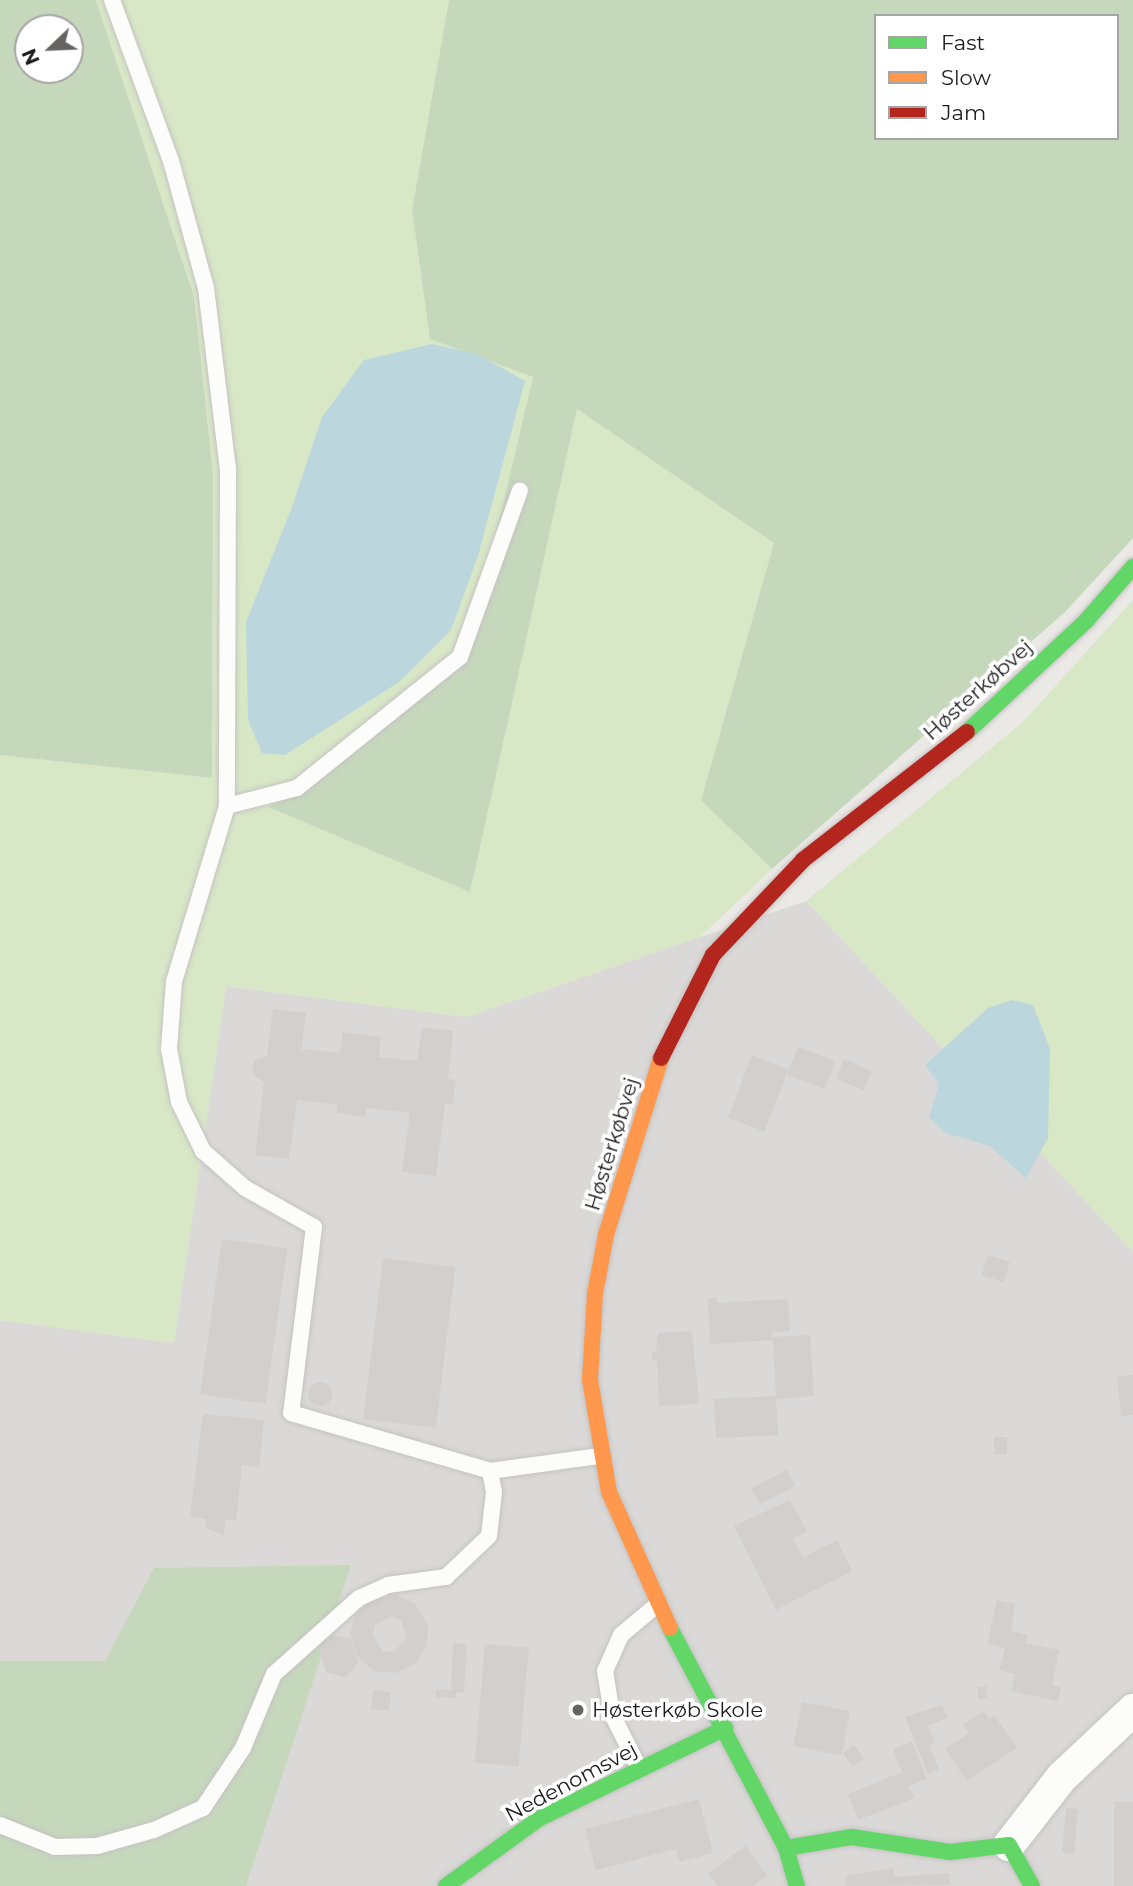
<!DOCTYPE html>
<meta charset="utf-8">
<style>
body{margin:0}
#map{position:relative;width:1133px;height:1886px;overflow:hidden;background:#ebe9e6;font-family:Montserrat,sans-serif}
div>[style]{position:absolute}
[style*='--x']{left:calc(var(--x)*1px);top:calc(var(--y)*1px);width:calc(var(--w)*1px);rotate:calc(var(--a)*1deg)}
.residential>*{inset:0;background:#dad9d7}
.grass>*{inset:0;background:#d8e7c6}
.forest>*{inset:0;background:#c6d8bc}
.water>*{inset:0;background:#bbd6dd}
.building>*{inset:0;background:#d2cfcd;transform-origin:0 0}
.round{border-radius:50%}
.roads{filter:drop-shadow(0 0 2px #c4c3c2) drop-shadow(0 0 2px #c4c3c2)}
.lane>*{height:16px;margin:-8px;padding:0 8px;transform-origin:8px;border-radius:8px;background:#fcfcfb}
.street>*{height:32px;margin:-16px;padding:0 16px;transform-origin:16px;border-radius:16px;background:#fcfcfb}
.fast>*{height:16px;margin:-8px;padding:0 8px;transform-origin:8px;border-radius:8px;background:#63d668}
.slow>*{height:16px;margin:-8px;padding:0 8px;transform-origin:8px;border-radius:8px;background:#ff974d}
.jam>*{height:16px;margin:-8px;padding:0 8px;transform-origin:8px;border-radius:8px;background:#b3261e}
.dots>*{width:19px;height:19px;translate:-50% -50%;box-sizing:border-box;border:4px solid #fff;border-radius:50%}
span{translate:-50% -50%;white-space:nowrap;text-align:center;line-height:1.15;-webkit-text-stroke:7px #fff;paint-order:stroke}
.street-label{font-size:21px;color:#1d1d1d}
.poi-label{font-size:21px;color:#1d1d1d}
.left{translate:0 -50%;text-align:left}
.legend{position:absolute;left:874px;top:14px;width:245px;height:126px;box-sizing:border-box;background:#fff;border:2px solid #a5a5a5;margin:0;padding:9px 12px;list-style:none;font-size:21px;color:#1d1d1d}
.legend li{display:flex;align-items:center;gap:14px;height:35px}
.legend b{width:35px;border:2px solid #a5a5a5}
.north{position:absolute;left:14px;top:14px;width:70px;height:70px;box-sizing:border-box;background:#fff;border:2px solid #a5a5a5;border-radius:50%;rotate:247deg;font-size:19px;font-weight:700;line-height:28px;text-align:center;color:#1d1d1d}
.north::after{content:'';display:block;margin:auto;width:24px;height:32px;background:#656463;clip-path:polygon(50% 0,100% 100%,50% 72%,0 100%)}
</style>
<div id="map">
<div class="residential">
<div style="clip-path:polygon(806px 901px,1133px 1252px,1133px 1886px,0 1886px,0 1320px,174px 1343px,226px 986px,466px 1017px)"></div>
</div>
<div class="grass">
<div style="clip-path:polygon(96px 0,449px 0,412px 210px,430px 339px,533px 377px,466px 661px,308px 790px,268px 807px,470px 892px,576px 408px,774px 543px,701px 800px,772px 869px,700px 937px,466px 1017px,226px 986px,174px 1343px,0 1320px,0 755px,212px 778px,213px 473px,194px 297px)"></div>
<div style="clip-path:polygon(1133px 600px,1133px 1252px,806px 901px,1023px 722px)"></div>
</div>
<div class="forest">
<div style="clip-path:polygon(evenodd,0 0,96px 0,194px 297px,213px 473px,212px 778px,0 755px,0 0,28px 28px,70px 28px,70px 70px,28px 70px,28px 28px)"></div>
<div style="clip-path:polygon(evenodd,449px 0,1133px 0,1133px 538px,1065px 612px,772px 869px,701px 800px,774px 543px,577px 409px,470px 892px,268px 807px,308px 790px,466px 661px,533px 377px,430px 339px,412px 210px,449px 0,876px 16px,1117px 16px,1117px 138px,876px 138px,876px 16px)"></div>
<div style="clip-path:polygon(351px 1565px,246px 1886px,0 1886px,0 1661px,105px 1661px,154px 1568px)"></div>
</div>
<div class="water">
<div style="clip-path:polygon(432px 344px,477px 354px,525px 381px,478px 556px,451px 630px,399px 682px,285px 755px,262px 753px,248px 720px,246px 622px,292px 507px,322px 417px,364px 360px)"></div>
<div style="clip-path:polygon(1012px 1000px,1033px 1005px,1050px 1049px,1048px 1138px,1026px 1178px,990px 1146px,945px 1133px,929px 1117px,939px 1084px,925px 1065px,988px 1008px)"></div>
</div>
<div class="building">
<div style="clip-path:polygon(273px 1009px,306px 1013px,301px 1053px,303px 1049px,340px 1053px,343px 1032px,381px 1037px,379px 1057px,417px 1061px,422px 1027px,453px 1031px,448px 1079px,456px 1080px,453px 1105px,445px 1104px,436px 1176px,402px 1172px,410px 1113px,367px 1108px,365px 1117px,337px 1113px,338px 1105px,297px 1100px,298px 1095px,289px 1159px,255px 1155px,264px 1082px,254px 1076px,252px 1068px,255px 1060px,267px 1056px)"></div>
<div style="left:798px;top:1047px;width:40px;height:30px;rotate:21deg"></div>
<div style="left:752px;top:1055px;width:39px;height:67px;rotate:21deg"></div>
<div style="left:844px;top:1059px;width:30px;height:21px;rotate:23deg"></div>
<div style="left:222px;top:1239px;width:66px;height:157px;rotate:8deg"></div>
<div style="left:988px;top:1255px;width:23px;height:21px;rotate:18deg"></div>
<div style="left:383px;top:1258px;width:73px;height:162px;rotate:7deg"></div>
<div style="clip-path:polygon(717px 1298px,717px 1303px,788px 1299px,790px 1331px,772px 1332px,772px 1337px,810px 1335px,814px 1396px,776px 1399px,778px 1435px,716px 1438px,714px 1399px,776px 1396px,773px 1340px,710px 1344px,708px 1299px)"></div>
<div style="clip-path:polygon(692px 1331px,699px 1404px,659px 1406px,657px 1360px,652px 1360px,652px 1352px,656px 1352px,658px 1333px)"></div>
<div style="clip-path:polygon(1133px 1375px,1133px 1415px,1121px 1416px,1117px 1377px)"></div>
<div class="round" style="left:308px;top:1382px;width:24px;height:24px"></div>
<div style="clip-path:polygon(203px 1414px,264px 1420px,259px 1467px,242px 1465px,236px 1521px,225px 1520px,224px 1535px,205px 1528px,206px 1519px,190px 1517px)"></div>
<div style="left:994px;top:1437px;width:13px;height:17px"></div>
<div style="left:787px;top:1470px;width:18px;height:40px;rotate:63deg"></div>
<div style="clip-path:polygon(790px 1500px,807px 1531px,793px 1538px,803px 1557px,837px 1540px,852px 1571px,776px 1610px,734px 1526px)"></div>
<div style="clip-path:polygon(evenodd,396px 1595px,415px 1604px,428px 1625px,427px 1645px,415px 1664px,395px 1673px,374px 1671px,357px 1656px,350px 1634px,356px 1614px,373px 1599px,396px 1595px,392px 1616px,401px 1620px,407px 1639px,393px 1652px,383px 1651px,373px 1635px,375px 1625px,392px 1616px)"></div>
<div style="clip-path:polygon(997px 1600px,1015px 1604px,1011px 1631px,1028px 1635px,1026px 1643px,1059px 1650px,1052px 1685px,1061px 1687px,1058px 1701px,1011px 1691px,1015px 1674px,999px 1670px,1005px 1648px,987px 1644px)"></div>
<div style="clip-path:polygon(332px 1635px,350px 1638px,358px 1663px,346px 1677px,326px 1672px,319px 1649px)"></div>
<div style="clip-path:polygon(453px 1643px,467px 1644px,464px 1693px,456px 1692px,455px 1698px,436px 1697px,436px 1689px,451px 1690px)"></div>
<div style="left:485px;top:1644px;width:44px;height:119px;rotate:5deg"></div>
<div style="left:986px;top:1686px;width:12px;height:9px;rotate:85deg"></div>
<div style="left:373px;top:1690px;width:18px;height:19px;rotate:6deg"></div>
<div style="left:802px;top:1702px;width:49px;height:45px;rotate:11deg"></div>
<div style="clip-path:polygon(942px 1705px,948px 1718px,928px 1725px,935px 1743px,929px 1745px,939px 1770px,928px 1774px,905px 1717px)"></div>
<div style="clip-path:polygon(984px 1711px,989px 1719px,994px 1715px,1017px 1748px,967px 1781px,945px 1749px,969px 1733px,963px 1724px)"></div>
<div style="clip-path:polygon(912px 1742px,927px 1779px,909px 1786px,914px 1798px,858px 1820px,848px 1794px,902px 1772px,893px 1749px)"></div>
<div style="left:854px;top:1745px;width:17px;height:14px;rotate:54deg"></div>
<div style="clip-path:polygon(699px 1799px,713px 1853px,679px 1862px,676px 1849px,596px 1870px,585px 1829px)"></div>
<div style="left:1114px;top:1802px;width:19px;height:84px"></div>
<div style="left:1066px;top:1808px;width:12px;height:45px;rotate:5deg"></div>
<div style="clip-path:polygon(746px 1846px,767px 1876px,753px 1886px,717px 1886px,708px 1873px)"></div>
<div style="clip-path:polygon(893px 1868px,895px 1877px,949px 1873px,951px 1885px,846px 1886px,845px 1876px)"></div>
</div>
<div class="roads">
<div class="lane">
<div style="--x:112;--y:0;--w:171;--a:69.9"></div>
<div style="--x:171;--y:161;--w:132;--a:74.6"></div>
<div style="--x:206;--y:288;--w:182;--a:83.1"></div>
<div style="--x:228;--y:469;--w:337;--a:90.2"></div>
<div style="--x:227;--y:806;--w:184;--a:106.8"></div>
<div style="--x:174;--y:982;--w:67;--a:94.3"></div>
<div style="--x:169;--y:1049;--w:54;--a:79.3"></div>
<div style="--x:179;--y:1102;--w:55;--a:63.9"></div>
<div style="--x:203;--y:1151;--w:56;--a:41.4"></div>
<div style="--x:245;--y:1188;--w:79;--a:29.5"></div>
<div style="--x:314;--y:1227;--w:187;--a:97"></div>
<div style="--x:291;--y:1413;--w:207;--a:16.2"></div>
<div style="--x:490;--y:1471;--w:111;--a:-7.8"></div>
<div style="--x:227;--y:806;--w:72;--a:-14.4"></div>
<div style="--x:297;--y:788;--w:209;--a:-38.8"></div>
<div style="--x:460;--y:657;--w:177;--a:-70.2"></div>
<div style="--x:639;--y:1768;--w:60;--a:-116.6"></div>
<div style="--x:612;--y:1714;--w:44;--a:-99.2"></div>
<div style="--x:605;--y:1671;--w:39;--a:-66"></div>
<div style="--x:621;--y:1635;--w:48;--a:-40"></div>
<div style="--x:0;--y:1825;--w:59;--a:21.8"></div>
<div style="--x:55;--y:1847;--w:42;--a:-1.4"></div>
<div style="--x:97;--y:1846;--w:59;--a:-15.7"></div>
<div style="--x:154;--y:1830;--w:54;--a:-24.2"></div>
<div style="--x:203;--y:1808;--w:72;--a:-56.3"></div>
<div style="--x:243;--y:1748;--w:80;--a:-67.3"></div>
<div style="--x:274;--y:1674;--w:114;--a:-41.8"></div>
<div style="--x:359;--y:1598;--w:32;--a:-24"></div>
<div style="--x:388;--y:1585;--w:59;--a:-7.9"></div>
<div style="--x:446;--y:1577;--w:59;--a:-43.6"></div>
<div style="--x:489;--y:1536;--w:44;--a:-83.5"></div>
<div style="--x:494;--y:1492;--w:21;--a:-101"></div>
</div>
<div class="street">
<div style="--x:1009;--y:1845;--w:86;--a:-52.1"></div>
<div style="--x:1062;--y:1777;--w:98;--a:-43.3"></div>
</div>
<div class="fast">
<div style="--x:967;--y:732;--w:163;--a:-43"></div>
<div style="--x:1086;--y:621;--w:72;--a:-49"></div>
<div style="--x:670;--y:1628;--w:249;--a:62.2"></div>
<div style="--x:786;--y:1848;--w:40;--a:74"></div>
<div style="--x:786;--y:1848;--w:67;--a:-9.5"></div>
<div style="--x:852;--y:1837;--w:99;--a:8.7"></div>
<div style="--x:950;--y:1852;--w:59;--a:-6.8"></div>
<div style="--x:1009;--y:1845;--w:47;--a:60.7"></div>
<div style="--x:446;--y:1886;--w:116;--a:-35.9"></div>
<div style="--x:540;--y:1818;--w:206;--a:-25.9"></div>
</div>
<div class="slow">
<div style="--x:661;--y:1058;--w:185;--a:107.3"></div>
<div style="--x:606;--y:1235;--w:59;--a:100.7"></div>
<div style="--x:595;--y:1293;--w:87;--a:93.3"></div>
<div style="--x:590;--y:1380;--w:114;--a:80.4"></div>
<div style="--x:609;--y:1492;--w:149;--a:65.8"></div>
</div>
<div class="jam">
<div style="--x:661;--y:1058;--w:115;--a:-63.2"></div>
<div style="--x:713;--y:955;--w:131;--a:-46.5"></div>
<div style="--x:803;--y:860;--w:208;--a:-38"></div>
</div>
</div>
<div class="dots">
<div style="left:578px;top:1710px;background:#656463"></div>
</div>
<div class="street-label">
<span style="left:978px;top:690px;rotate:-42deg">Høsterkøbvej</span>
<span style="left:612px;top:1144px;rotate:-73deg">Høsterkøbvej</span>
<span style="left:571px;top:1782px;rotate:-28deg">Nedenomsvej</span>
</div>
<div class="poi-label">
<span class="left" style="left:592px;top:1710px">Høsterkøb Skole</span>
</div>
<ul class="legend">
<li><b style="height:9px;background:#63d668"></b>Fast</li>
<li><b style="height:9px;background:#ff974d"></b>Slow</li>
<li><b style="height:9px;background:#b3261e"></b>Jam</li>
</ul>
<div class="north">N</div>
</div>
